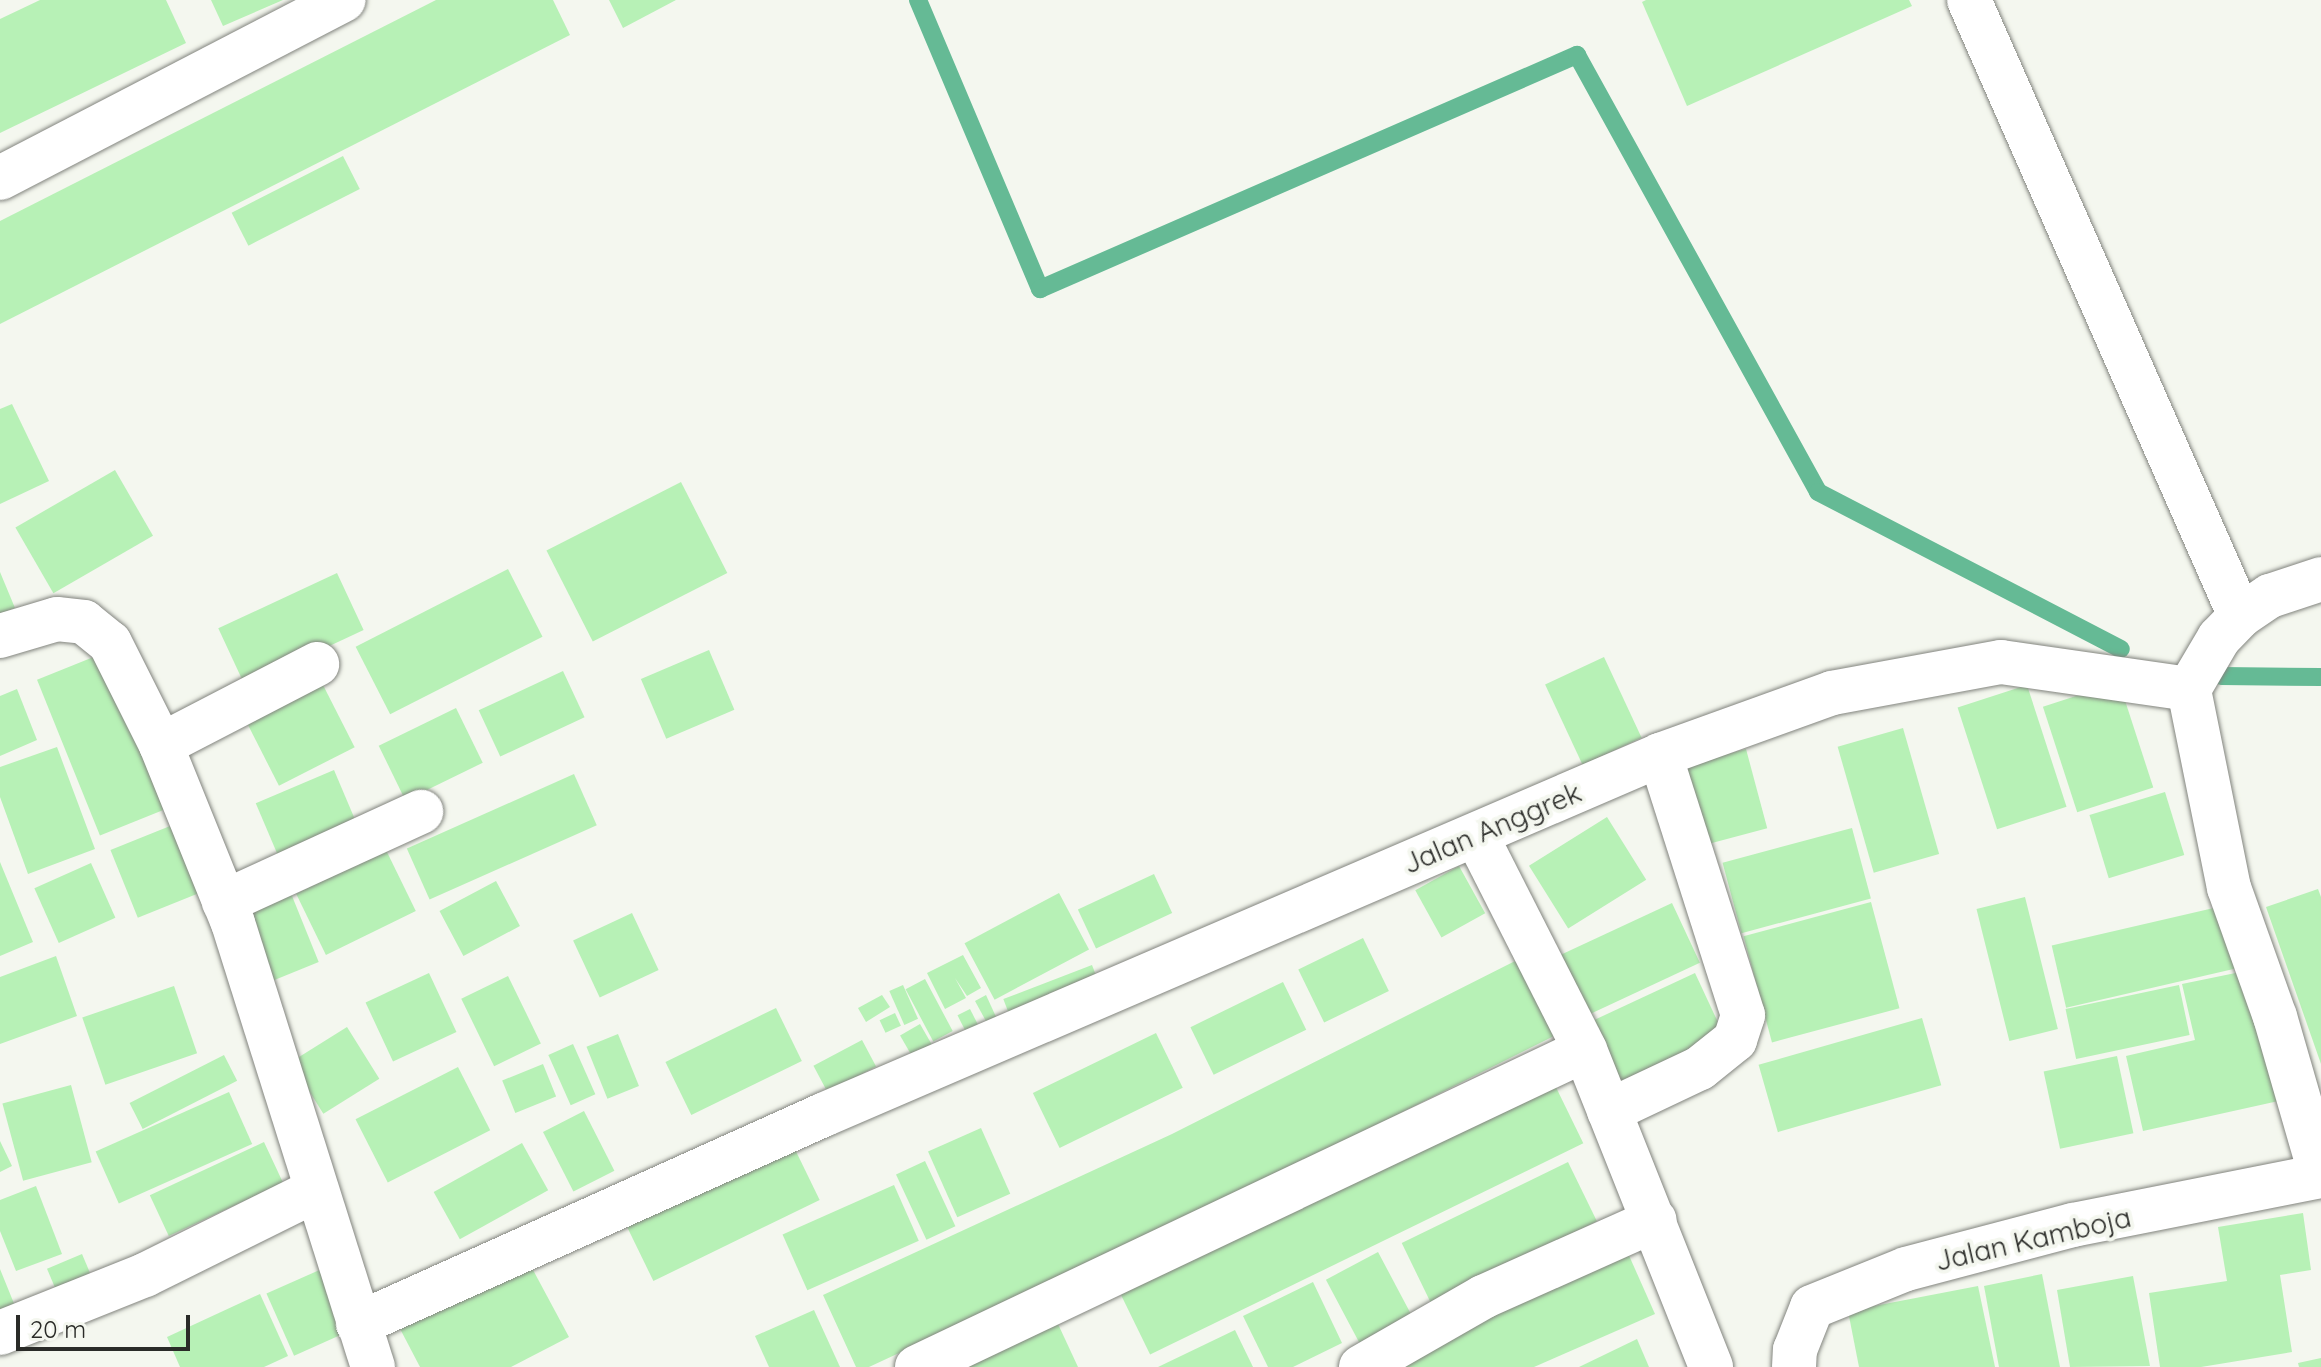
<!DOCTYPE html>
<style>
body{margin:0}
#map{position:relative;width:2321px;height:1367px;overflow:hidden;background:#f4f7ef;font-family:Quicksand,sans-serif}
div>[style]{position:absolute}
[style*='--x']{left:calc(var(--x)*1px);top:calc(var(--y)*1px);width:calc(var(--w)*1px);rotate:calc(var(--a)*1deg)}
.stream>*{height:18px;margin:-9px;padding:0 9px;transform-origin:9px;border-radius:9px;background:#65ba95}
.building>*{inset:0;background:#b7f1b6;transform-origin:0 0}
.roads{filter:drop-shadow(0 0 2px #82847e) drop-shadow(0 0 2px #82847e)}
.minor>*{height:44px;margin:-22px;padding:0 22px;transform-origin:22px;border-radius:22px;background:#fff}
span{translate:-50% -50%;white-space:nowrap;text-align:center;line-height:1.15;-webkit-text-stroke:8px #f4f7ef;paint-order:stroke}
.street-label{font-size:28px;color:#2a2b28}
.scale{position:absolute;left:16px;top:1315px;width:174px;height:36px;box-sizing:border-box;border:4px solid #2a2b28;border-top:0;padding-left:10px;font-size:24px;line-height:28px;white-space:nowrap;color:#2a2b28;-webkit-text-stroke:6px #f4f7ef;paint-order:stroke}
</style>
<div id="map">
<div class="stream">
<div style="--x:918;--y:0;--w:314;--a:67.1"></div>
<div style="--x:1040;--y:289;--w:586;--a:-23.55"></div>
<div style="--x:1577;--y:55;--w:499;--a:61.1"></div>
<div style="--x:1818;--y:492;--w:341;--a:27.4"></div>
<div style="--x:2221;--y:676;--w:100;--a:0.6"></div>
</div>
<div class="building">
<div style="clip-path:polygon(40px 0,166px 0,186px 43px,0 133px,0 19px)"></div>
<div style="clip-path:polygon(211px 0,283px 0,223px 26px)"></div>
<div style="clip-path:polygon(436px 0,553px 0,570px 35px,0 324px,0 221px)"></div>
<div style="clip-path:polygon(609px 0,676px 0,623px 28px)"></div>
<div style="clip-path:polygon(1646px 0,1909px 0,1912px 6px,1687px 106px,1642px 2px)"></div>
<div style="left:343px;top:156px;width:37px;height:125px;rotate:63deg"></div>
<div style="clip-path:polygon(12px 404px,49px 481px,0 504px,0 409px)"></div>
<div style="left:115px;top:470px;width:76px;height:115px;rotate:60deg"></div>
<div style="left:681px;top:482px;width:102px;height:151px;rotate:63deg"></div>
<div style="left:508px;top:569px;width:76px;height:171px;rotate:63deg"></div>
<div style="clip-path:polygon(0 572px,15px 608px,0 614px)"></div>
<div style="left:337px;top:573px;width:63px;height:131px;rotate:65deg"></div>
<div style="left:709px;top:650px;width:65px;height:74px;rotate:67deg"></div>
<div style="left:101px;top:654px;width:168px;height:69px;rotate:68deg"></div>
<div style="left:1604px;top:657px;width:89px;height:65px;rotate:65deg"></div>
<div style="left:563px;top:671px;width:51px;height:93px;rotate:65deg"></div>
<div style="left:2119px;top:682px;width:111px;height:80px;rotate:72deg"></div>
<div style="left:322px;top:683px;width:72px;height:85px;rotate:63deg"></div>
<div style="left:2027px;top:685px;width:128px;height:73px;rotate:72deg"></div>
<div style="clip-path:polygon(17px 689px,37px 740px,0 756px,0 696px)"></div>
<div style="left:456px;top:708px;width:61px;height:86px;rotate:64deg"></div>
<div style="left:1903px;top:728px;width:131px;height:68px;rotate:74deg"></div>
<div style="clip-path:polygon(57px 747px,95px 849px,28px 874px,0 797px,0 767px)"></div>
<div style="left:1746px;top:749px;width:82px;height:65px;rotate:75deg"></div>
<div style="left:334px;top:770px;width:64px;height:85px;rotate:67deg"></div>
<div style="left:574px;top:774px;width:56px;height:183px;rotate:66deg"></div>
<div style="left:2165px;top:792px;width:66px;height:79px;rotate:73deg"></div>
<div style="left:1607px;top:817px;width:74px;height:92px;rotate:58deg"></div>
<div style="left:180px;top:822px;width:73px;height:75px;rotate:68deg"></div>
<div style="left:1852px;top:828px;width:73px;height:134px;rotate:75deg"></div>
<div style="left:386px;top:850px;width:68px;height:100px;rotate:64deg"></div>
<div style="clip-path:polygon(0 862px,33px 942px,0 956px)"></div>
<div style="left:91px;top:863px;width:60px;height:62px;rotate:66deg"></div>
<div style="left:1459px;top:866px;width:54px;height:50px;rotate:61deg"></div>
<div style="left:1154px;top:874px;width:43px;height:84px;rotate:65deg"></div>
<div style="left:496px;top:881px;width:51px;height:64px;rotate:62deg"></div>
<div style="left:288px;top:886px;width:82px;height:51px;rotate:68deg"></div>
<div style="clip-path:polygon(2318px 889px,2321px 897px,2321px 1064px,2266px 907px)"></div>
<div style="left:1059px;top:893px;width:64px;height:107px;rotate:62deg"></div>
<div style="left:2025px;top:897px;width:136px;height:50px;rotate:76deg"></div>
<div style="left:1871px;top:902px;width:110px;height:132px;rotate:75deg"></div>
<div style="left:1672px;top:903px;width:66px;height:131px;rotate:65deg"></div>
<div style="left:2231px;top:904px;width:64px;height:184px;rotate:77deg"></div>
<div style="left:632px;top:913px;width:63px;height:65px;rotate:65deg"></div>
<div style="left:1363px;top:938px;width:59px;height:72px;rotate:64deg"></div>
<div style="clip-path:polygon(1529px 954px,1566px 1030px,1207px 1210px,869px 1367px,856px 1367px,823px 1295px,1172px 1134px)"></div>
<div style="clip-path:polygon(963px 955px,981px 988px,967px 996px,955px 978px,966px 998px,945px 1009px,927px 973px)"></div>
<div style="clip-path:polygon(56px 956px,77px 1016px,0 1044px,0 977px)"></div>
<div style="left:1092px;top:965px;width:17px;height:95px;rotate:69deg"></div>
<div style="clip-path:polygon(2255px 969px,2283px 1100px,2143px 1131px,2126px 1056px,2195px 1040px,2182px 984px)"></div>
<div style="left:429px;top:973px;width:65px;height:70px;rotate:65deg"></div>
<div style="left:1695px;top:973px;width:72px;height:125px;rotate:65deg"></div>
<div style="left:508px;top:976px;width:75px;height:52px;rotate:64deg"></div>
<div style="left:925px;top:979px;width:59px;height:22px;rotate:62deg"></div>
<div style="left:1283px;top:982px;width:53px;height:103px;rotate:64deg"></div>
<div style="left:903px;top:985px;width:37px;height:15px;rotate:66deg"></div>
<div style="left:2179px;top:985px;width:51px;height:116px;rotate:78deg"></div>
<div style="left:174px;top:986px;width:71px;height:97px;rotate:71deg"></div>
<div style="clip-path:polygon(882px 995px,890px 1007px,866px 1022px,858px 1008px)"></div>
<div style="clip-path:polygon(986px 995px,997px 1019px,987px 1023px,975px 1001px)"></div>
<div style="left:776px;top:1008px;width:59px;height:123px;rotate:64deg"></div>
<div style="left:970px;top:1009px;width:20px;height:14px;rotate:63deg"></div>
<div style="left:895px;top:1013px;width:14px;height:17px;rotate:65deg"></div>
<div style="left:1922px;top:1018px;width:70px;height:170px;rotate:74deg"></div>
<div style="left:920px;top:1024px;width:34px;height:23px;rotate:60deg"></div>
<div style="left:347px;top:1027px;width:61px;height:66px;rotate:58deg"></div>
<div style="left:1156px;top:1033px;width:61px;height:137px;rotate:64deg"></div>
<div style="left:618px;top:1034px;width:56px;height:34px;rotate:68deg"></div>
<div style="left:862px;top:1040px;width:30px;height:55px;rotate:62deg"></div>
<div style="left:573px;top:1044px;width:55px;height:27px;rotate:66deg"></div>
<div style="left:224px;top:1055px;width:29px;height:106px;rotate:63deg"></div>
<div style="left:2117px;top:1056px;width:79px;height:75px;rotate:78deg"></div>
<div style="left:543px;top:1064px;width:35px;height:44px;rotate:68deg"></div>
<div style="left:458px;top:1067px;width:71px;height:115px;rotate:63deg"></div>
<div style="left:1550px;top:1075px;width:76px;height:482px;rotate:64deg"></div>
<div style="left:71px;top:1085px;width:80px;height:71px;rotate:75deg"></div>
<div style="left:229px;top:1092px;width:57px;height:146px;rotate:66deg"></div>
<div style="left:584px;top:1111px;width:67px;height:46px;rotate:63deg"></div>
<div style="left:981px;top:1128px;width:72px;height:58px;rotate:66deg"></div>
<div style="left:789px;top:1137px;width:70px;height:185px;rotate:64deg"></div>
<div style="clip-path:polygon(0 1141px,12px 1166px,0 1172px)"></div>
<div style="left:264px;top:1142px;width:45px;height:126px;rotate:65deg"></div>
<div style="left:522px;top:1143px;width:54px;height:101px;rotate:61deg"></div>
<div style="left:925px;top:1161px;width:72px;height:32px;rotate:65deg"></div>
<div style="left:1568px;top:1162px;width:66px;height:185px;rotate:64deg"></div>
<div style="left:894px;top:1185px;width:61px;height:122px;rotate:66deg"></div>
<div style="clip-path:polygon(36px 1186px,62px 1254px,16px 1271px,0 1231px,0 1200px)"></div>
<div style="clip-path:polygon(2303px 1213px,2311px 1270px,2280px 1275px,2292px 1352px,2201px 1367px,2160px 1367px,2149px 1293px,2227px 1281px,2218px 1227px)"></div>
<div style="clip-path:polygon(1627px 1251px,1655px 1314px,1534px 1367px,1366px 1367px)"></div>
<div style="left:1378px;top:1252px;width:71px;height:59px;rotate:62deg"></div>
<div style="left:82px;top:1254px;width:26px;height:38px;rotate:67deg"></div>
<div style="clip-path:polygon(525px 1255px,569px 1337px,511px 1367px,420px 1367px,397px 1323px)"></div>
<div style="left:324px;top:1268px;width:68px;height:63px;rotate:66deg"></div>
<div style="clip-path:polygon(0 1269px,15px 1306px,0 1312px)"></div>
<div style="clip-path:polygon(2042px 1274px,2060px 1367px,1999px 1367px,1984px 1286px)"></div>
<div style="clip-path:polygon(2133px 1276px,2150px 1366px,2070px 1367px,2057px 1290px)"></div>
<div style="clip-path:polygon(1313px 1282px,1342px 1343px,1293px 1367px,1268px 1367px,1243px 1316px)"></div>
<div style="clip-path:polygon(1978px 1286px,1995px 1367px,1859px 1367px,1848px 1311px)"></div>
<div style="clip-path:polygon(260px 1294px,288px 1356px,264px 1367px,180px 1367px,167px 1337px)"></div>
<div style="clip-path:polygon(814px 1310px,840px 1367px,769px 1367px,755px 1336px)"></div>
<div style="clip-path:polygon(1058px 1324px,1078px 1367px,966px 1367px)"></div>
<div style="clip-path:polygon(1235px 1330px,1253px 1367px,1158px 1367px)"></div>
<div style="clip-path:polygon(1637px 1339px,1649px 1367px,1579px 1367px)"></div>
<div style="clip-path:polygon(2321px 1358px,2321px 1367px,2299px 1367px,2298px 1363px)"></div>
</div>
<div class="roads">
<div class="minor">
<div style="--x:1969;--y:0;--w:673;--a:66.25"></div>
<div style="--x:0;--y:178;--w:387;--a:-27.4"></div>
<div style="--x:0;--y:636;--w:59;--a:-16.6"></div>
<div style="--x:57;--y:619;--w:27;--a:6"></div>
<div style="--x:84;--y:622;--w:33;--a:39"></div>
<div style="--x:110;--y:643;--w:114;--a:63.4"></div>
<div style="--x:161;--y:745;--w:192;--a:68"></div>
<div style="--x:233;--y:923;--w:466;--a:72.5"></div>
<div style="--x:161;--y:745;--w:176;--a:-27.4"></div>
<div style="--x:1476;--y:835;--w:241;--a:63.1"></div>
<div style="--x:1585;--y:1050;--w:341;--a:68.3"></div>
<div style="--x:224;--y:902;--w:217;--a:-24.6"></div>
<div style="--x:1609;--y:1111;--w:101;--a:-25.3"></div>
<div style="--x:1700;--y:1068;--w:45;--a:-38.7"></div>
<div style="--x:1735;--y:1040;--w:26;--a:-72"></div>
<div style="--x:1743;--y:1015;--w:273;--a:-107.7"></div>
<div style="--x:2321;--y:1176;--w:166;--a:-106.1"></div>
<div style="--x:2275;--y:1017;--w:137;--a:-109.6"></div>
<div style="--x:2229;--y:888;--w:203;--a:-101.4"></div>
<div style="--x:2189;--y:689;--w:59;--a:-59.5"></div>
<div style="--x:2219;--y:638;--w:30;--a:-46"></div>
<div style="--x:2240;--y:616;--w:36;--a:-34"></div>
<div style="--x:2270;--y:596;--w:54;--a:-18.4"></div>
<div style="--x:358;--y:1324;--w:510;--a:-24.2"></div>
<div style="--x:823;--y:1115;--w:911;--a:-23.27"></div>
<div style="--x:1660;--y:755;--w:183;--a:-19.8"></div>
<div style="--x:1832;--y:693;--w:172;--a:-10.4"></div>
<div style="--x:2001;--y:662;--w:190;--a:8.2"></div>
<div style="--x:0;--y:1333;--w:156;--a:-21.8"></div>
<div style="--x:145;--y:1275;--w:189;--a:-26.4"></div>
<div style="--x:917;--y:1367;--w:739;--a:-25.39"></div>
<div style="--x:1361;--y:1367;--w:141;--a:-29.8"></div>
<div style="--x:1483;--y:1297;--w:188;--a:-24.1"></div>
<div style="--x:1794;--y:1367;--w:17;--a:-87"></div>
<div style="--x:1795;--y:1350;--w:46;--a:-68.4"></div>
<div style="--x:1812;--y:1307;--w:101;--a:-22"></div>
<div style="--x:1906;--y:1269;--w:173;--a:-14.8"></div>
<div style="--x:2073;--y:1225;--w:253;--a:-11.2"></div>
</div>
</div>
<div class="street-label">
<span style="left:1492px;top:828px;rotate:-23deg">Jalan Anggrek</span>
<span style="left:2033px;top:1239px;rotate:-13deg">Jalan Kamboja</span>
</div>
<div class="scale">20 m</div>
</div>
